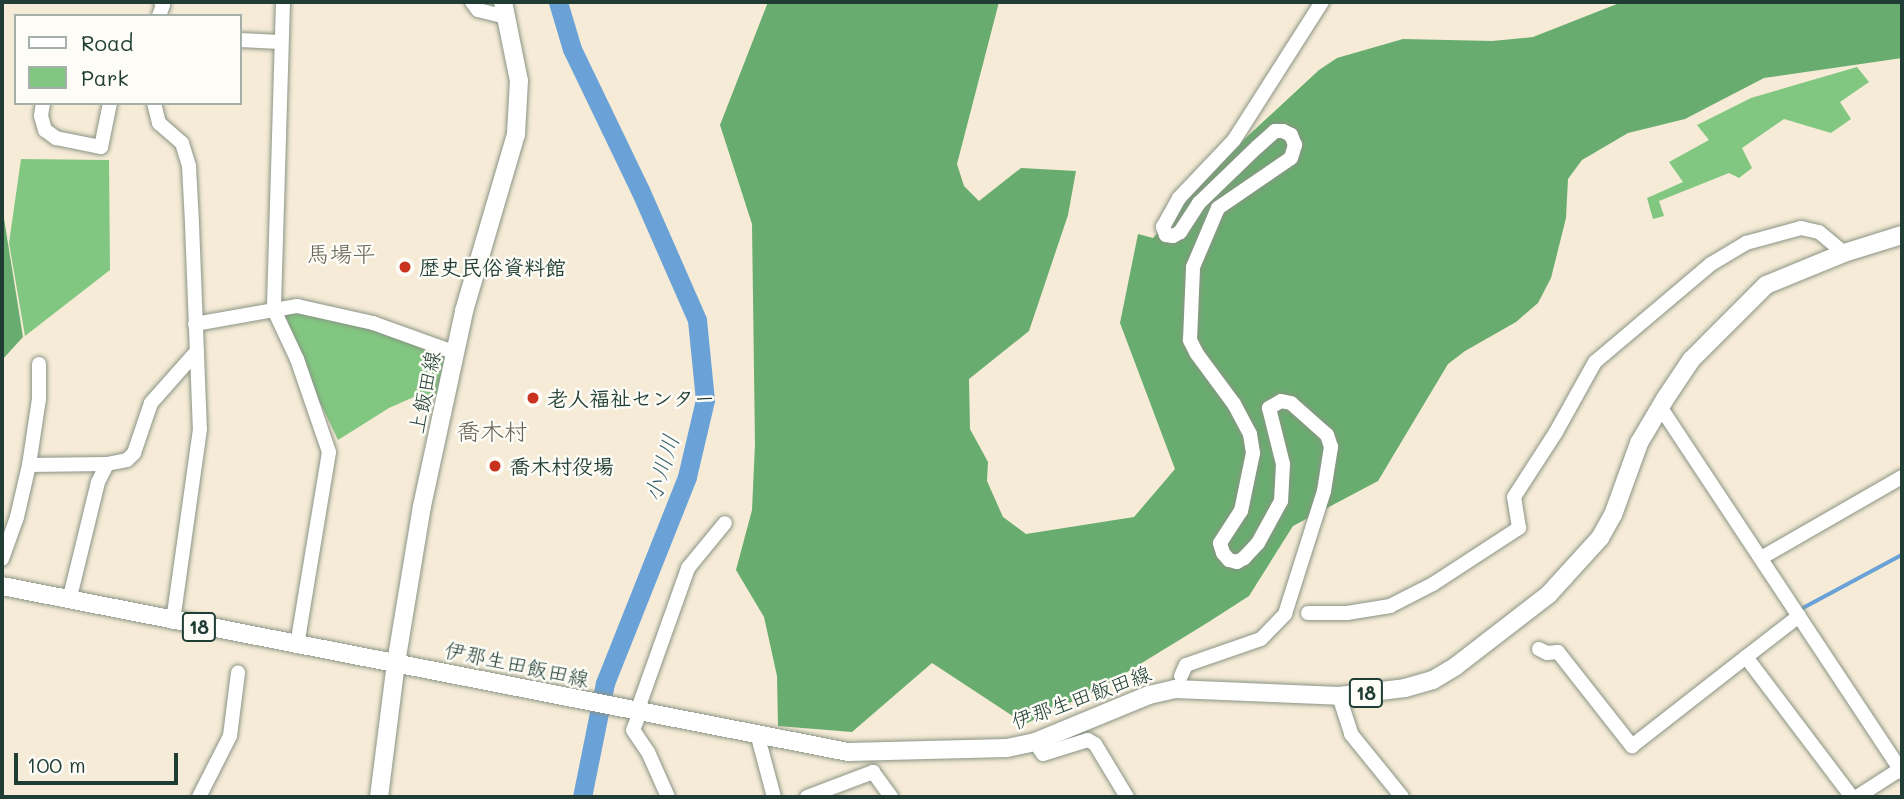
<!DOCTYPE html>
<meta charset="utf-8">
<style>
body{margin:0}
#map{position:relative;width:1904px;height:799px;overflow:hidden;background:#f5ebd6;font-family:Mali,"Klee One",sans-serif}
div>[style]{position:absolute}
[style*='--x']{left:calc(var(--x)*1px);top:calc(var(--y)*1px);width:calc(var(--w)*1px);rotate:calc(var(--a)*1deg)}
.green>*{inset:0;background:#82c781}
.forest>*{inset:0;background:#69ac6f}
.stream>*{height:3.5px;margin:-1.75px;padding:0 1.75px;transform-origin:1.75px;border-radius:1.75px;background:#6aa2d8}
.river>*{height:19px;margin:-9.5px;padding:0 9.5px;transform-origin:9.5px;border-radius:9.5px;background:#6aa2d8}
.roads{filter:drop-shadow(0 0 2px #8a9485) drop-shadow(0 0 2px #8a9485)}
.minor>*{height:14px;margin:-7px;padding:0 7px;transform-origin:7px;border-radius:7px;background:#fff}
.major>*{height:18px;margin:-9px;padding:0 9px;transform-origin:9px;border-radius:9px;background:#fff}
.dots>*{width:19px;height:19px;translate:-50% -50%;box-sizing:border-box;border:4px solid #fdfcf7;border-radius:50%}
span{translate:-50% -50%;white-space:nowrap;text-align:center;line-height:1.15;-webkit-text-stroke:5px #fdfcf7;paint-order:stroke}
.shield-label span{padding:2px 5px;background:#fdfcf7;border:2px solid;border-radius:5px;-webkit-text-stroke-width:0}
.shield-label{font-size:19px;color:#1f3d34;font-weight:700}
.poi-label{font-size:21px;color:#1f3d34;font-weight:700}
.left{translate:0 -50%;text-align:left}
.street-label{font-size:21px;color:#1f3d34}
.neighbourhood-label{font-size:23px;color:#666657}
.water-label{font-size:23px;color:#39606d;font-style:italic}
.quarter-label{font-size:24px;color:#666657}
.frame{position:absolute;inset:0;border:4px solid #1f3d34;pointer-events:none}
.legend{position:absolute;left:14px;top:14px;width:228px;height:91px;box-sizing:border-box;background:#fdfcf7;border:2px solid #a4b0a9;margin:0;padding:9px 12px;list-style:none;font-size:21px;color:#1f3d34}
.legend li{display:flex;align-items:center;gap:14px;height:35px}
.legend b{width:35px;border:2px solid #a4b0a9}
.scale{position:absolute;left:14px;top:753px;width:164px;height:32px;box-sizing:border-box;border:4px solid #1f3d34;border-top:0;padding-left:9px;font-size:21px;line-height:24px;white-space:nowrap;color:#1f3d34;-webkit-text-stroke:5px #fdfcf7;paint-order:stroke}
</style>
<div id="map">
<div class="green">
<div style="clip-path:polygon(1857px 67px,1869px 82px,1840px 102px,1851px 119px,1831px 133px,1784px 119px,1742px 148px,1752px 168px,1739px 178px,1729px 173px,1659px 201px,1664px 216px,1653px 219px,1647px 198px,1683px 182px,1669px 162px,1709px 140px,1697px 125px,1751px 98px)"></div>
<div style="clip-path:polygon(21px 159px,109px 160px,110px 270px,25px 336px,9px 243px)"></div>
<div style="clip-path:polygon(299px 307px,456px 353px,442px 394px,416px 396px,389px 408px,338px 440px,277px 312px)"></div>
</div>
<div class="forest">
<div style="clip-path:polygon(768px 2px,999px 2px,957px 164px,964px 186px,979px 201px,1021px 168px,1076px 171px,1068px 215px,1029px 331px,969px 379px,970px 429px,988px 462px,987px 481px,1003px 517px,1026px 534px,1134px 517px,1175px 469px,1120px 323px,1138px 234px,1153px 238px,1236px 147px,1319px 70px,1337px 58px,1403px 39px,1492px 41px,1533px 37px,1622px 2px,1902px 2px,1902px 58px,1764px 78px,1685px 119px,1628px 133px,1582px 160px,1568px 179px,1566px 218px,1551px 278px,1538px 303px,1516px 322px,1465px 351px,1448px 364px,1378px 481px,1293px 526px,1249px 596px,1207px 623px,1101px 688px,1025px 724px,932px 663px,852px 732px,778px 726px,777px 676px,764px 617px,736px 570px,752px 510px,755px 444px,752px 224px,720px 125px)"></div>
<div style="clip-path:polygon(2px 206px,23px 337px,2px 360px)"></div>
</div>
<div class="stream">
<div style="--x:1803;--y:608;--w:112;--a:-28.2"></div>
</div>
<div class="river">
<div style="--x:558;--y:2;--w:49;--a:73.4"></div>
<div style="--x:572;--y:49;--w:157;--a:64.3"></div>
<div style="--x:640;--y:190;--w:142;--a:66.3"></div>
<div style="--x:697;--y:320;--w:80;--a:84.3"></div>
<div style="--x:705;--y:400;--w:79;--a:103.2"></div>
<div style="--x:687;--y:477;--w:222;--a:111.7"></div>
<div style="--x:605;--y:683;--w:116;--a:101.4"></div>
</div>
<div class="roads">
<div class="minor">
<div style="--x:283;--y:2;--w:308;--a:91.7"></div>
<div style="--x:274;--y:310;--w:54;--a:64.9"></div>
<div style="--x:297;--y:359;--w:98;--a:71"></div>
<div style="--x:329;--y:452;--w:197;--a:99.4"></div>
<div style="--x:472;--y:2;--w:10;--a:53"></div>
<div style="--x:478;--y:10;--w:29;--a:14"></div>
<div style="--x:159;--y:16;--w:12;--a:-70"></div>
<div style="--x:163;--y:5;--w:4;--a:-124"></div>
<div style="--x:240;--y:40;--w:40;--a:2.9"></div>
<div style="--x:43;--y:103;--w:13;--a:99"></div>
<div style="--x:41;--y:116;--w:15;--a:74"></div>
<div style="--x:45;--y:130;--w:14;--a:36"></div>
<div style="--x:56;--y:138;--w:46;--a:11.3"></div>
<div style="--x:101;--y:147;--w:45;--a:-78.4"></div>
<div style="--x:154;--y:103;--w:21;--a:76"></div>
<div style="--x:159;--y:123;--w:30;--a:41"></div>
<div style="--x:182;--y:143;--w:24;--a:73"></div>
<div style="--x:189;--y:166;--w:58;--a:87"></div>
<div style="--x:192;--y:224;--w:205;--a:87.8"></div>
<div style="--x:200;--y:429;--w:195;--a:98"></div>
<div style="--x:195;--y:324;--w:104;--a:-10"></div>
<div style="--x:297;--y:306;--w:78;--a:12.6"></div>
<div style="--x:373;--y:323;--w:88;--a:19.9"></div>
<div style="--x:1661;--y:408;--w:437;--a:56.5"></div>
<div style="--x:29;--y:465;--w:78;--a:-0.7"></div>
<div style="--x:107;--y:464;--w:20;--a:-11"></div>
<div style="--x:127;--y:460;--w:10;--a:-45"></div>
<div style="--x:134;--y:453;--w:53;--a:-71.2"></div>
<div style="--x:151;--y:403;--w:69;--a:-48.5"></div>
<div style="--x:1761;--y:558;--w:163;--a:-29.9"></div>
<div style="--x:2;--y:559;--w:45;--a:-70.3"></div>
<div style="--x:17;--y:517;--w:53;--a:-77"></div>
<div style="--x:29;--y:465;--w:67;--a:-81.4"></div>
<div style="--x:39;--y:399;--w:35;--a:-90"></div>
<div style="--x:69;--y:601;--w:122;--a:-76.3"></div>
<div style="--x:98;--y:482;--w:20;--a:-63"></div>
<div style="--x:1308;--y:613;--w:39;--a:0"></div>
<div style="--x:1347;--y:613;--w:44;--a:-9.2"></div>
<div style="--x:1390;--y:606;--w:48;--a:-27.1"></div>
<div style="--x:1433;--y:584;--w:103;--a:-33.1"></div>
<div style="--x:1519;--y:528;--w:31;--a:-99"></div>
<div style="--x:1514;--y:497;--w:77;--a:-57.1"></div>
<div style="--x:1556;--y:432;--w:80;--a:-60.9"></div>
<div style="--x:1595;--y:362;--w:152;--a:-40.2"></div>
<div style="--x:1711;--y:264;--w:41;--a:-31"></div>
<div style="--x:1746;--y:243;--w:57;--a:-15.3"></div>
<div style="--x:1801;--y:228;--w:18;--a:13"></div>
<div style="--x:1819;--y:232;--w:33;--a:40"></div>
<div style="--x:1799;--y:616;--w:67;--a:142.3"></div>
<div style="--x:1746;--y:657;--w:176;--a:52.9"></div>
<div style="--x:1539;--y:649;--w:9;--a:27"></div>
<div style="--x:1547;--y:653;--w:11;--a:-5"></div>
<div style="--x:1558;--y:652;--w:120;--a:51.8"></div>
<div style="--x:1632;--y:746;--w:145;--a:-38"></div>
<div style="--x:1181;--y:676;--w:12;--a:-66"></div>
<div style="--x:1186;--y:665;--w:79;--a:-19.1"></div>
<div style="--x:1261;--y:639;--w:35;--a:-46"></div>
<div style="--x:1285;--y:614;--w:129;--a:-72.4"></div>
<div style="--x:1324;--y:491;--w:45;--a:-81"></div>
<div style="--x:1331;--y:447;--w:13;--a:-108"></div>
<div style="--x:1327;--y:435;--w:48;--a:-138.4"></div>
<div style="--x:1291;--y:403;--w:10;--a:-169"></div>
<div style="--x:1281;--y:401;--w:14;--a:150"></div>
<div style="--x:1269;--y:408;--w:58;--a:76"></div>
<div style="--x:1283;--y:464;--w:37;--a:93"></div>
<div style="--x:1281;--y:501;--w:48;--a:118.7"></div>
<div style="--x:1258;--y:543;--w:21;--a:133"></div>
<div style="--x:1244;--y:558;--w:8;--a:150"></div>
<div style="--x:1237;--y:562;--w:8;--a:-166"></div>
<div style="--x:1229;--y:560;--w:9;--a:-131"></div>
<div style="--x:1223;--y:553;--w:10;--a:-107"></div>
<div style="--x:1220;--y:543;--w:38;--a:-57"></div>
<div style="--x:1241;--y:511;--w:59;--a:-78.3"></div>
<div style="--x:1253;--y:453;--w:19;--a:-99"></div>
<div style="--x:1250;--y:434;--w:34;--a:-118"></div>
<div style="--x:1234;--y:404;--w:62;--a:-126.5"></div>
<div style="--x:1197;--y:354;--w:16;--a:-117"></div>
<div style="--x:1190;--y:340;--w:73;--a:-87.6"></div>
<div style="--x:1193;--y:267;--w:64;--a:-67"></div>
<div style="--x:1218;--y:208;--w:88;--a:-34.4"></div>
<div style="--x:1291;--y:158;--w:14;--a:-73"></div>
<div style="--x:1295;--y:145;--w:11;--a:-112"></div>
<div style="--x:1291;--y:135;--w:9;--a:-153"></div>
<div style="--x:1283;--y:131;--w:8;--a:180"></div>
<div style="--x:1275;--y:131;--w:24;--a:138"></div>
<div style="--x:1257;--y:147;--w:81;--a:136"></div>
<div style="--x:1199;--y:203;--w:35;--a:123"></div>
<div style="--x:1180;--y:232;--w:8;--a:150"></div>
<div style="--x:1173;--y:236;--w:7;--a:-172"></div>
<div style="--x:1166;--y:235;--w:9;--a:-111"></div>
<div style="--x:1163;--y:227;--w:33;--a:-61"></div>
<div style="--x:1179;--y:198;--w:80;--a:-46.5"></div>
<div style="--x:1234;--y:140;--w:164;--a:-57.5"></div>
<div style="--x:1339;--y:696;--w:40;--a:72"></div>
<div style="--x:1351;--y:734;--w:81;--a:51"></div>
<div style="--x:640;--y:703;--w:143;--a:-70.4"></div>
<div style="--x:688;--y:568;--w:58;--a:-50.6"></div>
<div style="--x:640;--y:712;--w:19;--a:111"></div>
<div style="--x:633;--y:730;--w:27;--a:56"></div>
<div style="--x:648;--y:752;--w:49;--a:66"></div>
<div style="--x:758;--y:737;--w:62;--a:75.1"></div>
<div style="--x:1035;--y:742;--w:14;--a:56"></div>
<div style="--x:1043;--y:754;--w:47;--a:-17.3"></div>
<div style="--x:1088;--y:740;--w:8;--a:30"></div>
<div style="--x:1095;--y:744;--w:62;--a:58.9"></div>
<div style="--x:199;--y:797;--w:68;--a:-63.1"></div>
<div style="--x:230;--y:736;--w:64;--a:-82.8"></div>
<div style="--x:807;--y:797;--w:71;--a:-20.7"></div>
<div style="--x:873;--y:772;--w:31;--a:54"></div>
<div style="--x:1857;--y:797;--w:54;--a:-32.8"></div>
</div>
<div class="major">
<div style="--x:2;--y:586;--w:862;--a:11.1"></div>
<div style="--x:848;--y:752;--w:159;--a:-1.4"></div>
<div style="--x:1007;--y:748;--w:29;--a:-12"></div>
<div style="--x:1035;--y:742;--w:123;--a:-22.4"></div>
<div style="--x:1149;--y:695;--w:27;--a:-13"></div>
<div style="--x:1175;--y:689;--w:164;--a:2.4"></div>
<div style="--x:1339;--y:696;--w:66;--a:-6.9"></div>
<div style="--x:1405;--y:688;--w:29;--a:-16"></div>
<div style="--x:1433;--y:680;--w:27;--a:-31"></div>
<div style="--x:1456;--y:666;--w:118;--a:-37.7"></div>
<div style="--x:1549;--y:594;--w:76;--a:-47.7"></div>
<div style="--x:1600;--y:538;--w:26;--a:-61"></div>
<div style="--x:1613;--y:515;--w:77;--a:-70.1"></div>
<div style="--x:1639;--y:443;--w:51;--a:-59.4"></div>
<div style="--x:1665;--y:399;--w:47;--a:-56.3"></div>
<div style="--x:1691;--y:360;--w:106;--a:-45"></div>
<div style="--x:1766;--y:285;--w:84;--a:-22.3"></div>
<div style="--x:1844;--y:253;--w:61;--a:-17.2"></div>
<div style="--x:379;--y:797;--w:135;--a:-82.8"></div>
<div style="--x:396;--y:663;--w:159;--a:-80.6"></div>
<div style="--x:422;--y:506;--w:199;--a:-77.8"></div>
<div style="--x:464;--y:311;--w:184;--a:-73.6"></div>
<div style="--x:516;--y:134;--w:53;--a:-86.8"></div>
<div style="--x:519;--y:81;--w:81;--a:-101.4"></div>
</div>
</div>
<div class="dots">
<div style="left:405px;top:267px;background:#c8321e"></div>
<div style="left:533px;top:398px;background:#c8321e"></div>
<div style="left:495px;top:466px;background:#c8321e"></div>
</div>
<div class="shield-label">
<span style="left:199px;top:627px">18</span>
<span style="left:1366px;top:693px">18</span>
</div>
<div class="poi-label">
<span class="left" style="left:419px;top:267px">歴史民俗資料館</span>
<span class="left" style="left:547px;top:398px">老人福祉センター</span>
<span class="left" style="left:509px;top:466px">喬木村役場</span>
</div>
<div class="street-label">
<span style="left:424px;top:392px;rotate:-78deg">上飯田線</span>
<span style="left:517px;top:664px;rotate:12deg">伊那生田飯田線</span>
<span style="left:1081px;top:697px;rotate:-20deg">伊那生田飯田線</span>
</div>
<div class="neighbourhood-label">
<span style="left:341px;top:253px">馬場平</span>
</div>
<div class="water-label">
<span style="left:661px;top:468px;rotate:-73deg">小川川</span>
</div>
<div class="quarter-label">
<span style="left:492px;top:431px">喬木村</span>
</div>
<div class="frame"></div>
<ul class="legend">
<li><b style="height:9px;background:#fff"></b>Road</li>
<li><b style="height:19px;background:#82c781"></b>Park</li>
</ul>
<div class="scale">100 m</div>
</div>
